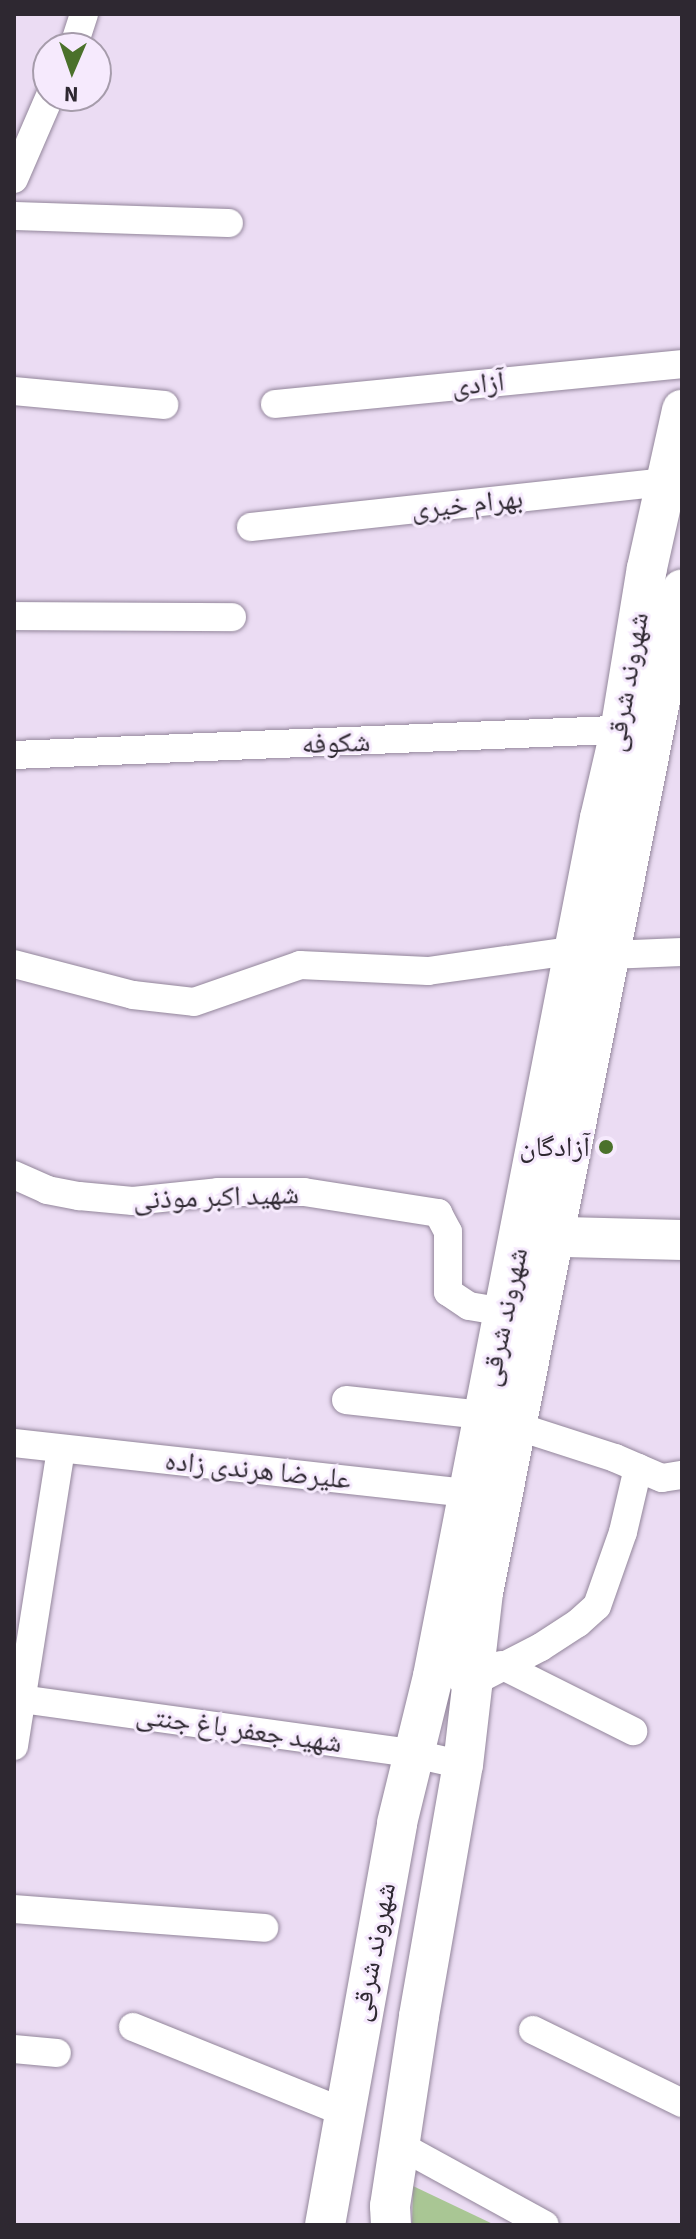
<!DOCTYPE html>
<meta charset="utf-8">
<style>
body{margin:0}
#map{position:relative;width:696px;height:2239px;overflow:hidden;background:#ebdcf3;font-family:"Source Sans 3","Noto Naskh Arabic",sans-serif}
div>[style]{position:absolute}
[style*='--x']{left:calc(var(--x)*1px);top:calc(var(--y)*1px);width:calc(var(--w)*1px);rotate:calc(var(--a)*1deg)}
.green>*{inset:0;background:#a9c694}
.roads{filter:drop-shadow(0 0 2px #93869b) drop-shadow(0 0 2px #93869b)}
.street>*{height:28px;margin:-14px;padding:0 14px;transform-origin:14px;border-radius:14px;background:#fff}
.secondary>*{height:40px;margin:-20px;padding:0 20px;transform-origin:20px;border-radius:20px;background:#fff}
.dots>*{width:22px;height:22px;translate:-50% -50%;box-sizing:border-box;border:4px solid #f6eafd;border-radius:50%}
span{translate:-50% -50%;white-space:nowrap;text-align:center;line-height:1.15;-webkit-text-stroke:6px #f6eafd;paint-order:stroke}
.street-label{font-size:28px;color:#2e2831}
.poi-label{font-size:28px;color:#2e2831}
.right{translate:-100% -50%;text-align:right}
.frame{position:absolute;inset:0;border:16px solid #2e2831;pointer-events:none}
.north{position:absolute;left:32px;top:32px;width:80px;height:80px;box-sizing:border-box;background:#f6eafd;border:2px solid #a69cab;border-radius:50%;rotate:182deg;font-size:22px;font-weight:700;line-height:32px;text-align:center;color:#2e2831}
.north::after{content:'';display:block;margin:auto;width:28px;height:36px;background:#4b712b;clip-path:polygon(50% 0,100% 100%,50% 72%,0 100%)}
</style>
<div id="map">
<div class="green">
<div style="clip-path:polygon(413px 2186px,495px 2225px,412px 2225px)"></div>
</div>
<div class="roads">
<div class="street">
<div style="--x:73;--y:48;--w:36;--a:-72"></div>
<div style="--x:14;--y:179;--w:90;--a:-66.6"></div>
<div style="--x:14;--y:216;--w:215;--a:1.9"></div>
<div style="--x:14;--y:391;--w:151;--a:5.3"></div>
<div style="--x:275;--y:404;--w:409;--a:-5.6"></div>
<div style="--x:251;--y:527;--w:434;--a:-6.2"></div>
<div style="--x:14;--y:616;--w:218;--a:0.3"></div>
<div style="--x:14;--y:755;--w:623;--a:-2.39"></div>
<div style="--x:14;--y:964;--w:123;--a:14.6"></div>
<div style="--x:133;--y:995;--w:61;--a:6.5"></div>
<div style="--x:194;--y:1002;--w:112;--a:-19.2"></div>
<div style="--x:300;--y:965;--w:128;--a:2.7"></div>
<div style="--x:428;--y:971;--w:150;--a:-8"></div>
<div style="--x:577;--y:950;--w:31;--a:9"></div>
<div style="--x:608;--y:955;--w:74;--a:-2.3"></div>
<div style="--x:14;--y:1175;--w:36;--a:24"></div>
<div style="--x:47;--y:1190;--w:33;--a:11"></div>
<div style="--x:79;--y:1196;--w:54;--a:5.3"></div>
<div style="--x:133;--y:1201;--w:85;--a:-6"></div>
<div style="--x:218;--y:1192;--w:86;--a:0"></div>
<div style="--x:304;--y:1192;--w:136;--a:8.9"></div>
<div style="--x:438;--y:1213;--w:21;--a:62"></div>
<div style="--x:448;--y:1232;--w:60;--a:90"></div>
<div style="--x:448;--y:1292;--w:25;--a:34"></div>
<div style="--x:469;--y:1306;--w:54;--a:9.6"></div>
<div style="--x:346;--y:1400;--w:137;--a:6.3"></div>
<div style="--x:482;--y:1415;--w:140;--a:17.9"></div>
<div style="--x:615;--y:1458;--w:51;--a:23.1"></div>
<div style="--x:662;--y:1478;--w:20;--a:-9"></div>
<div style="--x:14;--y:1443;--w:475;--a:6.3"></div>
<div style="--x:501;--y:1665;--w:148;--a:26.6"></div>
<div style="--x:462;--y:1680;--w:11;--a:10"></div>
<div style="--x:473;--y:1682;--w:76;--a:-27.2"></div>
<div style="--x:541;--y:1647;--w:44;--a:-33"></div>
<div style="--x:578;--y:1623;--w:25;--a:-42"></div>
<div style="--x:597;--y:1606;--w:78;--a:-70.6"></div>
<div style="--x:623;--y:1532;--w:66;--a:-76.8"></div>
<div style="--x:14;--y:1698;--w:405;--a:7.9"></div>
<div style="--x:415;--y:1754;--w:49;--a:12.9"></div>
<div style="--x:14;--y:1746;--w:300;--a:-81"></div>
<div style="--x:14;--y:1909;--w:251;--a:4.3"></div>
<div style="--x:133;--y:2027;--w:227;--a:22"></div>
<div style="--x:533;--y:2030;--w:166;--a:26.1"></div>
<div style="--x:14;--y:2049;--w:43;--a:5.3"></div>
<div style="--x:399;--y:2145;--w:166;--a:28.7"></div>
</div>
<div class="secondary">
<div style="--x:526;--y:1236;--w:156;--a:1.5"></div>
<div style="--x:325;--y:2225;--w:408;--a:-79.8"></div>
<div style="--x:397;--y:1823;--w:151;--a:-76.2"></div>
<div style="--x:433;--y:1676;--w:874;--a:-78.99"></div>
<div style="--x:600;--y:818;--w:88;--a:-76.9"></div>
<div style="--x:620;--y:732;--w:166;--a:-80.7"></div>
<div style="--x:647;--y:568;--w:162;--a:-77.5"></div>
<div style="--x:391;--y:2225;--w:19;--a:-93"></div>
<div style="--x:390;--y:2206;--w:192;--a:-81.3"></div>
<div style="--x:419;--y:2016;--w:255;--a:-80.1"></div>
<div style="--x:463;--y:1765;--w:173;--a:-83.4"></div>
<div style="--x:483;--y:1593;--w:1023;--a:-78.78"></div>
</div>
</div>
<div class="dots">
<div style="left:606px;top:1147px;background:#4b712b"></div>
</div>
<div class="street-label">
<span style="left:478px;top:384px;rotate:-6deg">آزادی</span>
<span style="left:467px;top:504px;rotate:-6deg">بهرام خیری</span>
<span style="left:627px;top:682px;rotate:-80deg">شهروند شرقی</span>
<span style="left:336px;top:743px;rotate:-2deg">شکوفه</span>
<span style="left:216px;top:1197px;rotate:-2deg">شهید اکبر موذنی</span>
<span style="left:504px;top:1317px;rotate:-78deg">شهروند شرقی</span>
<span style="left:258px;top:1470px;rotate:6deg">علیرضا هرندی زاده</span>
<span style="left:239px;top:1729px;rotate:8deg">شهید جعفر باغ جنتی</span>
<span style="left:373px;top:1952px;rotate:-79deg">شهروند شرقی</span>
</div>
<div class="poi-label">
<span class="right" style="left:590px;top:1147px">آزادگان</span>
</div>
<div class="frame"></div>
<div class="north">N</div>
</div>
